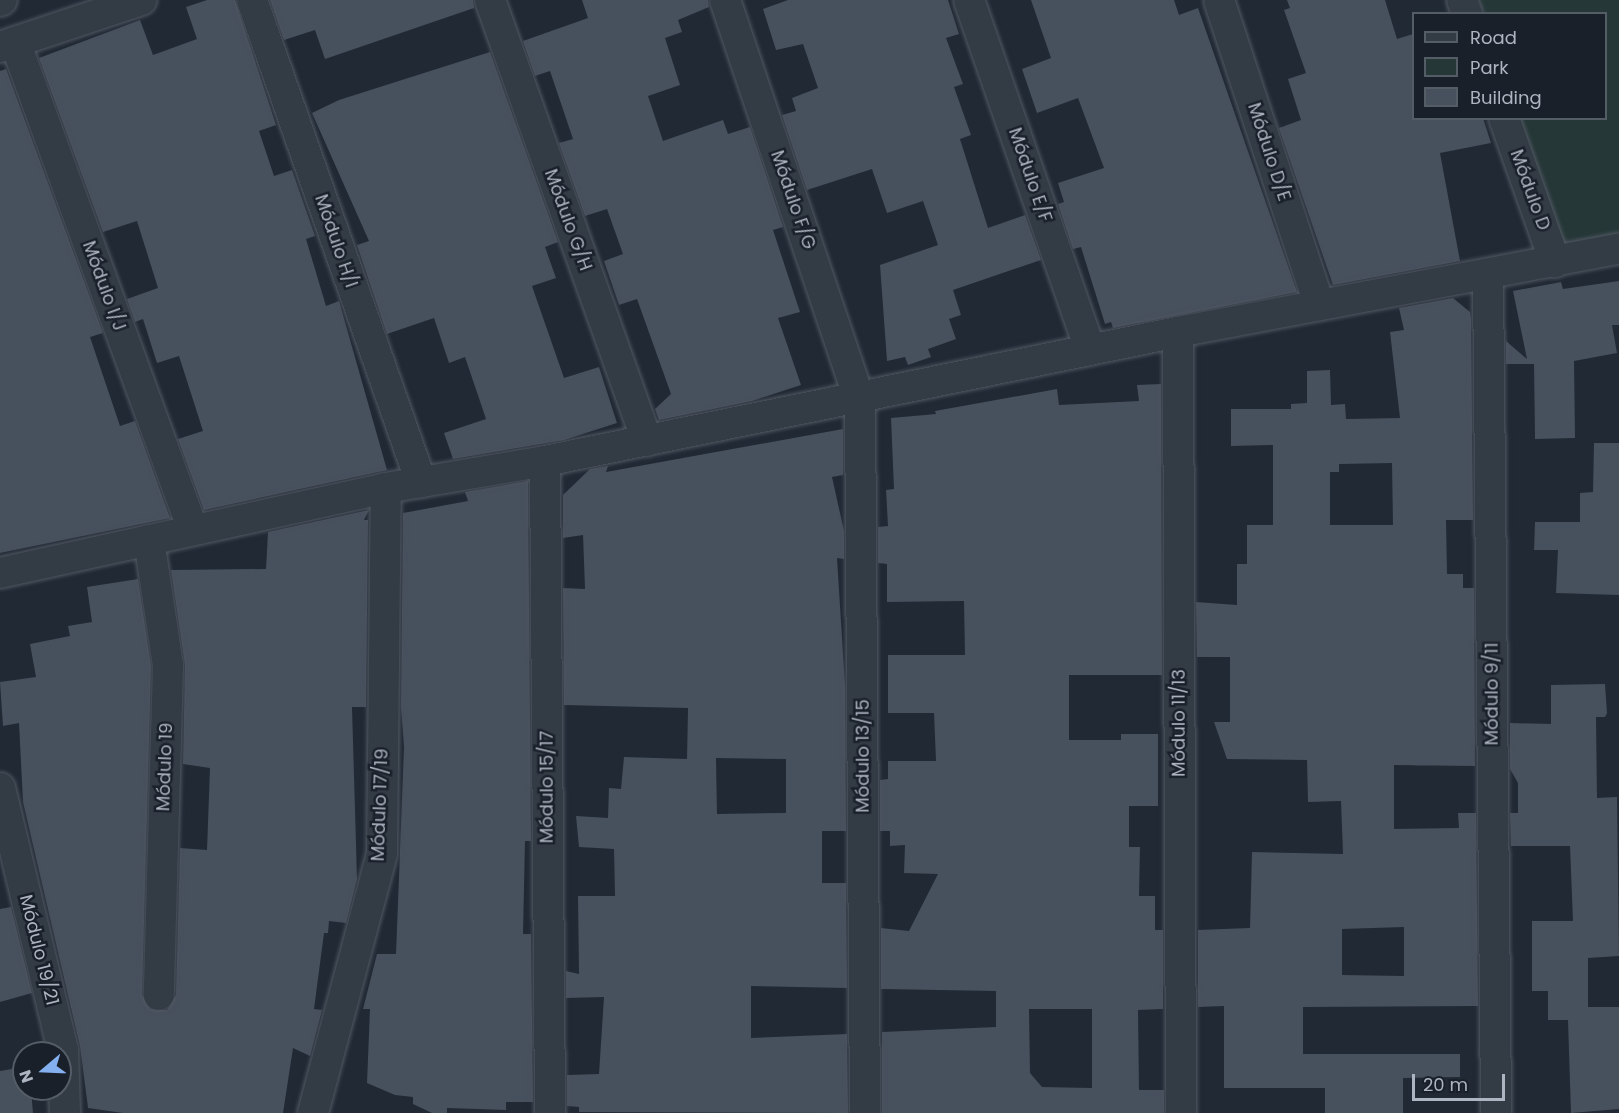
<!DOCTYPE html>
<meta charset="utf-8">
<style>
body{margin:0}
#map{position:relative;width:1619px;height:1113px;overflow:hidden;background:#202934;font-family:Poppins,sans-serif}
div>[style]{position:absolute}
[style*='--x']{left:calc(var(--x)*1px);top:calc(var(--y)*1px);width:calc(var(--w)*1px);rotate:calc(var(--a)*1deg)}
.green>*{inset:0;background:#253737}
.building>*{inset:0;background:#47505d}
.roads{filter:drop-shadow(0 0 2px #515863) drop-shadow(0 0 2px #515863)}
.minor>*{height:30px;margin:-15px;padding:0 15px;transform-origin:15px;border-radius:15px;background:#333b45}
span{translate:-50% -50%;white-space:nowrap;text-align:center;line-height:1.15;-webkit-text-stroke:5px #192029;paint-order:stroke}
.street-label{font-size:18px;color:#adb5c2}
.legend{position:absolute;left:1412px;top:12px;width:195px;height:108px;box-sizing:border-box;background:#192029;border:2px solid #545c66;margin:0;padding:8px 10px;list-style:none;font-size:18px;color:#adb5c2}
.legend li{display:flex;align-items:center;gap:12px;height:30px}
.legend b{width:30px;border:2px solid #545c66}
.north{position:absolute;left:12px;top:1041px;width:60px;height:60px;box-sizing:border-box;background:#192029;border:2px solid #545c66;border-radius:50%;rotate:251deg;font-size:16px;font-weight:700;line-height:24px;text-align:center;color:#adb5c2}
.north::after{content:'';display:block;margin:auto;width:21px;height:27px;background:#85b0ef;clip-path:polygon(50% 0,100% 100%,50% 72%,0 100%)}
.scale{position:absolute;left:1412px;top:1074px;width:93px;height:27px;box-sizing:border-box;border:3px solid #adb5c2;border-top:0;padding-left:8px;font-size:18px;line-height:21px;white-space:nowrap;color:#adb5c2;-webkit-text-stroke:4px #192029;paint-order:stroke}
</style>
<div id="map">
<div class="green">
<div style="clip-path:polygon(1479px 0,1619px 0,1619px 236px,1561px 248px,1518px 119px,1606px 118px,1606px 14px,1483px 13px)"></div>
</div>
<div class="building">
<div style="clip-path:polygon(207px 0,235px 0,276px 125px,259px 131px,274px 176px,292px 170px,315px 236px,306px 239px,326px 306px,339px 301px,387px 470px,204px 510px,178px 439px,203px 431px,179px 356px,157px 363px,143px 319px,135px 322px,127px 299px,158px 288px,137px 221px,103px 232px,39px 58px,140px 20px,153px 55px,197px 39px,186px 7px)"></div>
<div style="clip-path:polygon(270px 0,473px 0,474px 8px,325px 59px,315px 30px,284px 40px)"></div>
<div style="clip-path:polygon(582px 0,708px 0,709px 7px,678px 20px,682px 32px,665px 38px,680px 85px,648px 96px,663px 141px,723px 120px,728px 134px,750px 127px,783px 227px,773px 230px,800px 312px,778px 318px,801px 385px,752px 401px,659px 420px,655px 409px,671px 394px,637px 299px,619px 305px,604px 261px,623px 254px,607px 209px,585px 216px,559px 143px,573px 139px,550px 71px,535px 76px,523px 41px,588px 18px)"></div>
<div style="clip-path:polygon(788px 0,948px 0,959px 34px,946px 38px,963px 84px,954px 87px,971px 135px,960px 139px,988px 228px,1025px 215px,1041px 260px,953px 290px,961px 315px,949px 319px,956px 339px,928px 349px,931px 357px,908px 365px,905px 357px,887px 361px,880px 265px,938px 245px,923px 201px,887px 213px,872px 169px,807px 190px,782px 115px,796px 111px,792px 98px,818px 88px,803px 44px,776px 50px,763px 9px)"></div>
<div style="clip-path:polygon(1031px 0,1174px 0,1179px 15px,1198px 8px,1297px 292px,1113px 328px,1111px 322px,1105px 324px,1081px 247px,1073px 249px,1058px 204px,1064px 202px,1058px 183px,1104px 168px,1078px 98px,1037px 113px,1022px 69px,1051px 58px)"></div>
<div style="clip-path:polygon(1287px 0,1385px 0,1397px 39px,1413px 34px,1413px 118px,1483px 118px,1491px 143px,1440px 153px,1460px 261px,1333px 285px,1279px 128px,1301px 120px,1288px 79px,1306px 73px,1284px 10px,1290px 8px)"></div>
<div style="clip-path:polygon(490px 52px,558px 242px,545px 247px,556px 278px,532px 286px,564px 378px,599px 367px,617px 423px,564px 440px,453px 459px,444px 433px,486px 419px,465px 357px,449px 363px,434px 318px,387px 334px,357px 245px,369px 241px,312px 113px,339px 100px)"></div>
<div style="clip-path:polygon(6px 69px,103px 333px,90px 337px,120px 426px,135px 421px,170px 518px,0 553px,0 71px)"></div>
<div style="clip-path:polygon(1619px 281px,1619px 325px,1612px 325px,1617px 353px,1574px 361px,1575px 438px,1535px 439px,1534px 364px,1506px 364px,1506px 341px,1527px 359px,1513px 291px,1561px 282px,1563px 289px)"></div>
<div style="clip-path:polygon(evenodd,1453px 298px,1470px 312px,1471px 319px,1473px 520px,1446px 520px,1447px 574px,1463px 574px,1463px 588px,1474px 588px,1475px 766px,1394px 765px,1394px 829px,1459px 828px,1458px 813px,1476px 813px,1478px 1006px,1303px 1007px,1303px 1054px,1460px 1054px,1460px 1077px,1403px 1078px,1403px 1113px,1325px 1113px,1325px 1088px,1224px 1088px,1224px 1006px,1198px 1007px,1198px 930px,1250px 928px,1252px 852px,1343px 854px,1341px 801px,1308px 802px,1307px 760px,1227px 759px,1214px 722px,1230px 722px,1230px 657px,1197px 657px,1196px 602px,1237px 605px,1237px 564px,1247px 564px,1247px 525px,1273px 525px,1273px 445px,1231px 446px,1231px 409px,1291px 409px,1291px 404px,1307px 403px,1307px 371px,1330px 370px,1331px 405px,1345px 404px,1346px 419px,1400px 418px,1390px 332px,1404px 330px,1399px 308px,1453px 298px,1392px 463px,1393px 525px,1330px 525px,1330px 472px,1339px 472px,1339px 464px,1392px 463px,1453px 298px,1404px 927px,1404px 976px,1342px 975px,1342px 929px,1404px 927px)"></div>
<div style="clip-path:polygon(evenodd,1161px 384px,1162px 675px,1069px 675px,1069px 740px,1121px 740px,1121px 734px,1158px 734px,1158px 806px,1129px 806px,1129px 847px,1140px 847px,1139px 896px,1155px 896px,1155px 930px,1163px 930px,1163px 1009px,1138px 1010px,1139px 1090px,1164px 1090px,1164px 1113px,882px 1113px,882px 1032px,996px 1027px,996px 991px,881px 989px,881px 928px,909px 931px,938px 874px,904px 873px,905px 845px,890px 846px,890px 831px,880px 831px,880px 780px,888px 779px,888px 761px,936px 761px,934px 713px,888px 713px,888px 655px,965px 655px,964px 601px,887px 602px,887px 564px,878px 563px,878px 527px,888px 526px,886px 490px,894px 489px,891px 418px,936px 414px,935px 411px,1057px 389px,1059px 405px,1139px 401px,1137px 385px,1161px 384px,1029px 1009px,1092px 1009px,1092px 1088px,1042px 1087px,1030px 1073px,1029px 1009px)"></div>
<div style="clip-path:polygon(evenodd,843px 429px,843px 475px,832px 477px,844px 531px,844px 559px,837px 558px,845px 686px,846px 831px,822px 831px,822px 883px,846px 883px,847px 988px,751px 986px,751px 1038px,847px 1034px,848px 1113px,579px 1112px,579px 1107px,567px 1106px,567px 1075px,599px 1074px,604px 997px,566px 998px,566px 971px,579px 974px,578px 896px,615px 896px,614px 849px,579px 847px,576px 816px,608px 818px,609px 788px,621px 789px,624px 757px,687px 759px,688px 708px,564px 705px,563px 588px,585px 589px,583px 535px,563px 538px,563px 495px,590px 469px,608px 466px,606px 472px,843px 429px,716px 758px,786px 759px,786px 813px,717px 814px,716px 758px)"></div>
<div style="clip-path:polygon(1594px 443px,1619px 443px,1619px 595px,1556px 593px,1558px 550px,1534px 550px,1535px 522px,1580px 522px,1580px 493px,1593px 492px)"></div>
<div style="clip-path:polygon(528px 481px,531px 841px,525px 841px,523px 934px,531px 934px,533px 1102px,506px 1102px,506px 1110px,447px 1108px,447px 1113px,432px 1113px,413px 1104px,413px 1097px,395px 1095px,367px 1083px,370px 1009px,363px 1009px,377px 954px,396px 954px,404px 747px,401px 707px,403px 513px,468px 501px,465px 492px)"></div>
<div style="clip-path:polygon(369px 510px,364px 520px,368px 520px,366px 707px,352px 707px,357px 879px,346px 923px,329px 921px,328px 933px,324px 933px,314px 1009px,322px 1010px,310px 1056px,293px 1048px,283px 1113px,123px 1113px,88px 1108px,80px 1046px,23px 802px,19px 723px,3px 726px,0 682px,36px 677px,30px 644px,70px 636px,68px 626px,92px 622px,87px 587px,138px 579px,151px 666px,142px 995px,150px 1009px,167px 1010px,176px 995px,180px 848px,207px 850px,210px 768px,183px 764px,185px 665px,171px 570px,266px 569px,268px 532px)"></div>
<div style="clip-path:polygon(1605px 684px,1607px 713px,1605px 717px,1596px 717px,1597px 798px,1617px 797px,1619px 956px,1588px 958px,1588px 1007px,1619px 1007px,1619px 1109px,1571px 1113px,1568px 1020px,1548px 1020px,1548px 991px,1532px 991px,1532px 921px,1573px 921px,1570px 846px,1511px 846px,1510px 813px,1518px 813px,1518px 783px,1510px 769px,1510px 723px,1551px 724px,1551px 685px)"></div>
<div style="clip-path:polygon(11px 907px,32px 993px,0 1002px,0 909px)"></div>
<div style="clip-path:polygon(24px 1067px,24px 1089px,31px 1089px,33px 1113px,0 1113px,0 1071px)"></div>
</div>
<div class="roads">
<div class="minor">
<div style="--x:252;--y:0;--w:511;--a:70.68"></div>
<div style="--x:490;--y:0;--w:468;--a:70.4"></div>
<div style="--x:725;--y:0;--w:422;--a:71.4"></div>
<div style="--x:860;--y:400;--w:713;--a:89.6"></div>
<div style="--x:969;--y:0;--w:370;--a:70.9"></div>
<div style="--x:1219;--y:0;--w:321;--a:71.8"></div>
<div style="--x:1462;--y:0;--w:15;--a:70"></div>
<div style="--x:0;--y:1;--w:2;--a:-27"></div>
<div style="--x:15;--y:42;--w:519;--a:69.96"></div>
<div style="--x:0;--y:47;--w:149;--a:-18.4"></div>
<div style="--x:1504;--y:118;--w:153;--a:70.5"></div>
<div style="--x:1488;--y:275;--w:838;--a:89.45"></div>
<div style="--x:1178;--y:332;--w:781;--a:89.78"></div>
<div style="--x:545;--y:461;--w:652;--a:89.56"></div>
<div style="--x:149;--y:540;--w:126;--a:81.4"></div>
<div style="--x:168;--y:665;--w:330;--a:91.6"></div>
<div style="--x:0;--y:573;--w:395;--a:-12.4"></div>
<div style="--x:386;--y:488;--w:161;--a:-9.6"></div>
<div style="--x:545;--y:461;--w:646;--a:-11.52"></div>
<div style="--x:1178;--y:332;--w:449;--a:-10.7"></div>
<div style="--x:0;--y:788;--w:269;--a:76.5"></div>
<div style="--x:63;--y:1050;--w:63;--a:88.2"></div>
<div style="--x:313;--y:1113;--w:269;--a:-75.1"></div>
<div style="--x:382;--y:853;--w:365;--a:-89.4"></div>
</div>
</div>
<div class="street-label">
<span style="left:1269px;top:152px;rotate:72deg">Módulo D/E</span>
<span style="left:1030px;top:175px;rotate:71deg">Módulo E/F</span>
<span style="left:1530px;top:190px;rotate:70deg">Módulo D</span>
<span style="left:793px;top:200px;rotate:71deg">Módulo F/G</span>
<span style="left:568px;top:220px;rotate:70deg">Módulo G/H</span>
<span style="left:336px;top:241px;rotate:71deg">Módulo H/I</span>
<span style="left:104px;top:286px;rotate:70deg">Módulo I/J</span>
<span style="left:1492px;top:694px;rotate:-90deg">Módulo 9/11</span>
<span style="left:1179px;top:723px;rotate:-90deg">Módulo 11/13</span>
<span style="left:863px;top:756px;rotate:-90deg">Módulo 13/15</span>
<span style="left:165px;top:767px;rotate:-88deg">Módulo 19</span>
<span style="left:547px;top:787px;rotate:-90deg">Módulo 15/17</span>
<span style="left:380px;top:805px;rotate:-88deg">Módulo 17/19</span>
<span style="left:39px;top:950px;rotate:76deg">Módulo 19/21</span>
</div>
<ul class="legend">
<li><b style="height:8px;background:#333b45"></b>Road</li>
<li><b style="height:16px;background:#253737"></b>Park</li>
<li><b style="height:16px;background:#47505d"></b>Building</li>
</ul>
<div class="north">N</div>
<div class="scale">20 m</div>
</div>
